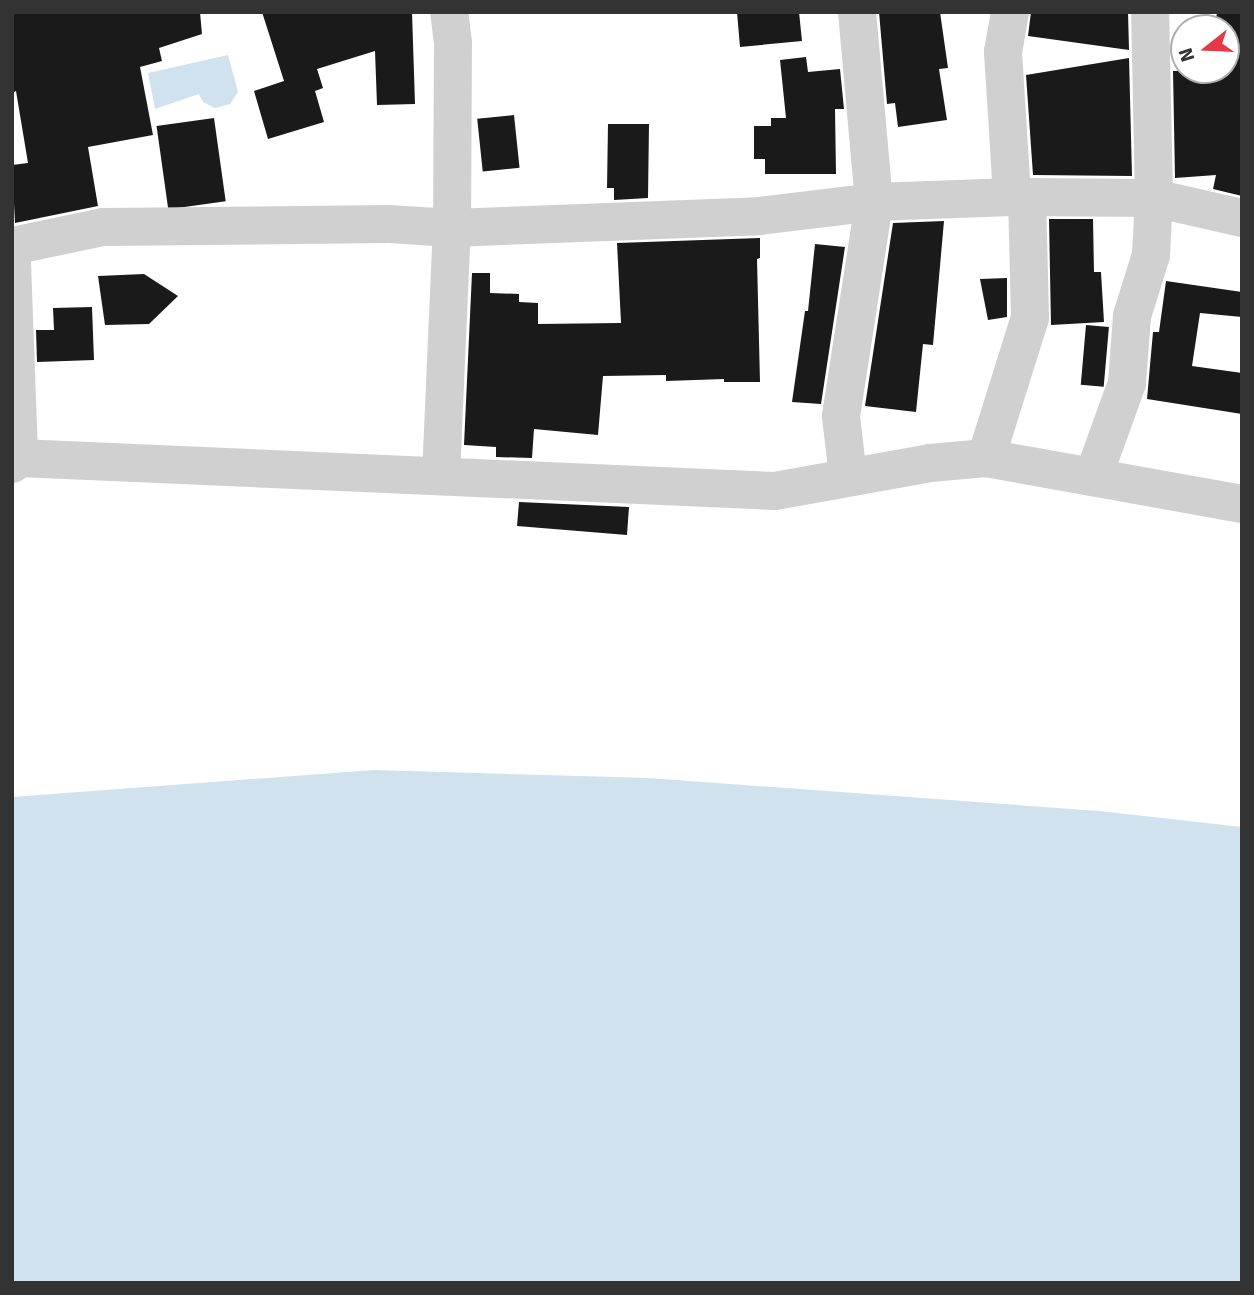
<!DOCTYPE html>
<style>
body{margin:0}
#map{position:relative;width:1254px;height:1295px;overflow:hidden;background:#fff;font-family:Signika,sans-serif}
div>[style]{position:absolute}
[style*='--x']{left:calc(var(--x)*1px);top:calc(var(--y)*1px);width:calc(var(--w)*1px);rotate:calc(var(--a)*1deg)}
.water>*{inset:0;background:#cfe2ee}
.building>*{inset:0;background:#1a1a1a;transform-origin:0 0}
.minor>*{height:38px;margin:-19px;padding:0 19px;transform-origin:19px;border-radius:19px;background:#d0d0d0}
span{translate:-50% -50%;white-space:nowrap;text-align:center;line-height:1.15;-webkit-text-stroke:7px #fff;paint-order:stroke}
.frame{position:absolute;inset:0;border:14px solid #333;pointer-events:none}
.north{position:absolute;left:1170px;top:14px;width:70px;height:70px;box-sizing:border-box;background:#fff;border:2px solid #adadad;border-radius:50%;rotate:252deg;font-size:19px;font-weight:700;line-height:28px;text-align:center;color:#333}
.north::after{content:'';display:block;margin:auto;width:24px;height:32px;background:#e63946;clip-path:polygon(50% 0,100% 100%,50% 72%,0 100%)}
</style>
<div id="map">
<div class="water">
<div style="clip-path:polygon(228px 55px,238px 92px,230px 104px,215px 108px,203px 102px,199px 94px,155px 109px,148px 73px)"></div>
<div style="clip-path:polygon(374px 770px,648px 778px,1099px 811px,1242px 827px,1242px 1283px,12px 1283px,12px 797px)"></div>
</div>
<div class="building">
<div style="clip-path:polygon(12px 12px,200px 12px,202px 34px,159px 48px,162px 61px,140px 67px,153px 135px,88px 147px,98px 206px,15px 223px,12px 165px,28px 163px,16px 91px,12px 93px)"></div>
<div style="clip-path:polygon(262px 12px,412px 12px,415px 104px,377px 105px,375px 51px,317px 69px,323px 88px,315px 91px,324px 122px,268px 139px,254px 91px,284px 81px)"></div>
<div style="clip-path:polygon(737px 12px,799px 12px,802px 41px,740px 47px)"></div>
<div style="clip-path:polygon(879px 12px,940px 12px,948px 68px,939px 69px,947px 120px,898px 127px,895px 103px,887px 104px)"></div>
<div style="clip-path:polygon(1031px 12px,1128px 12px,1129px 50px,1028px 36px)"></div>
<div style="clip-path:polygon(1217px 12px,1242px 12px,1242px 196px,1213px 189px,1216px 175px,1175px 178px,1173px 71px,1226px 70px,1226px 28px,1215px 28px)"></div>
<div style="clip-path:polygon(806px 57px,808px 72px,840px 69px,844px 109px,835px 109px,836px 174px,765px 174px,765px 159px,754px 159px,754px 126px,771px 126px,771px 118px,786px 118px,780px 60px)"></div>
<div style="clip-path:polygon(1129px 58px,1132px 176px,1033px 175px,1026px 75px)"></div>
<div style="left:514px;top:115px;width:53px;height:37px;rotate:84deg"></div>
<div style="left:214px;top:118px;width:84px;height:58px;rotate:82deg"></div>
<div style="clip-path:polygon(608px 124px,649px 124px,648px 198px,614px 200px,614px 188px,607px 188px)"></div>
<div style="clip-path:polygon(1049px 219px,1093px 219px,1094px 272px,1101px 272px,1104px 322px,1051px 325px)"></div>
<div style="clip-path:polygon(944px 221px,933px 345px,923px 344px,916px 412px,865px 406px,893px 223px)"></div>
<div style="clip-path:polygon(760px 238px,760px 258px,757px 259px,760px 382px,724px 382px,724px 379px,666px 381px,666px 375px,603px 376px,598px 435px,534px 429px,532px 458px,496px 457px,496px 447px,464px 445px,472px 273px,490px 273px,490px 293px,519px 294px,519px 302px,538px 303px,538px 324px,621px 323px,617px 243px)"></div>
<div style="clip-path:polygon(815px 244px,845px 247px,821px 404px,792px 402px,805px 311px,808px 311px)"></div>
<div style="clip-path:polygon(144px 274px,178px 296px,149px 324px,105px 325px,98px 276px)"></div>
<div style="clip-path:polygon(1007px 278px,1007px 317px,988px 320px,980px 279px)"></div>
<div style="clip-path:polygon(1166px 281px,1242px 292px,1242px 317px,1200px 313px,1192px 366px,1242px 373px,1242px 414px,1147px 399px,1153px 332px,1159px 332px)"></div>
<div style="clip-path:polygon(92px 307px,94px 360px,37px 362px,36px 330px,54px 330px,53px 308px)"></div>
<div style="left:1086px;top:325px;width:23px;height:60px;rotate:5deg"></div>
<div style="clip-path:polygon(519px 502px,629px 507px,627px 535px,517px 526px)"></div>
</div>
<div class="minor">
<div style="--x:1010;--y:12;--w:41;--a:99.9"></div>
<div style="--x:1003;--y:52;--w:145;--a:86.4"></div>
<div style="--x:12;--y:246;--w:93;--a:-11.8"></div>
<div style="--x:103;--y:227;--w:286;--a:-0.6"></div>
<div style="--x:389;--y:224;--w:63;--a:3.6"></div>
<div style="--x:452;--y:228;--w:307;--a:-2.2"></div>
<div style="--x:759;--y:216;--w:116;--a:-6.9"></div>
<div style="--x:874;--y:202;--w:138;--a:-2.1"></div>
<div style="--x:1012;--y:197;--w:142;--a:0.4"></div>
<div style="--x:1154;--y:198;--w:90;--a:12.8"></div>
<div style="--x:12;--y:263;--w:195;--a:87.9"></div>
<div style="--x:19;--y:458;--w:9;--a:139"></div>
<div style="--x:19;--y:458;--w:757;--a:2.5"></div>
<div style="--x:775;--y:491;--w:158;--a:-10.2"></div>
<div style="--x:930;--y:463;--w:56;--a:-5.1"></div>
<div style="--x:986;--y:458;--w:260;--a:10.2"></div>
<div style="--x:986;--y:458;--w:147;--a:-72.6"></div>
<div style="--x:1030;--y:318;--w:120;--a:-91.4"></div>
<div style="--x:441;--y:476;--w:248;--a:-87.5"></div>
<div style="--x:452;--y:228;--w:185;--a:-89.7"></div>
<div style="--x:453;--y:43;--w:31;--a:-97"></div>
<div style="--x:848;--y:476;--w:60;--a:-96.7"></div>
<div style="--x:841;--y:416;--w:217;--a:-81.2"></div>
<div style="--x:874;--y:202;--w:191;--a:-95.1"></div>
<div style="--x:1093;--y:477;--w:100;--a:-70.1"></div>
<div style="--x:1127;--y:383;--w:67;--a:-85.7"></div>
<div style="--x:1132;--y:316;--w:64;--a:-72.7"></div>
<div style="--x:1151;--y:255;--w:57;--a:-87"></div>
<div style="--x:1154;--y:198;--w:186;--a:-91.2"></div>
</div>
<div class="frame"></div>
<div class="north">N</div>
</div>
